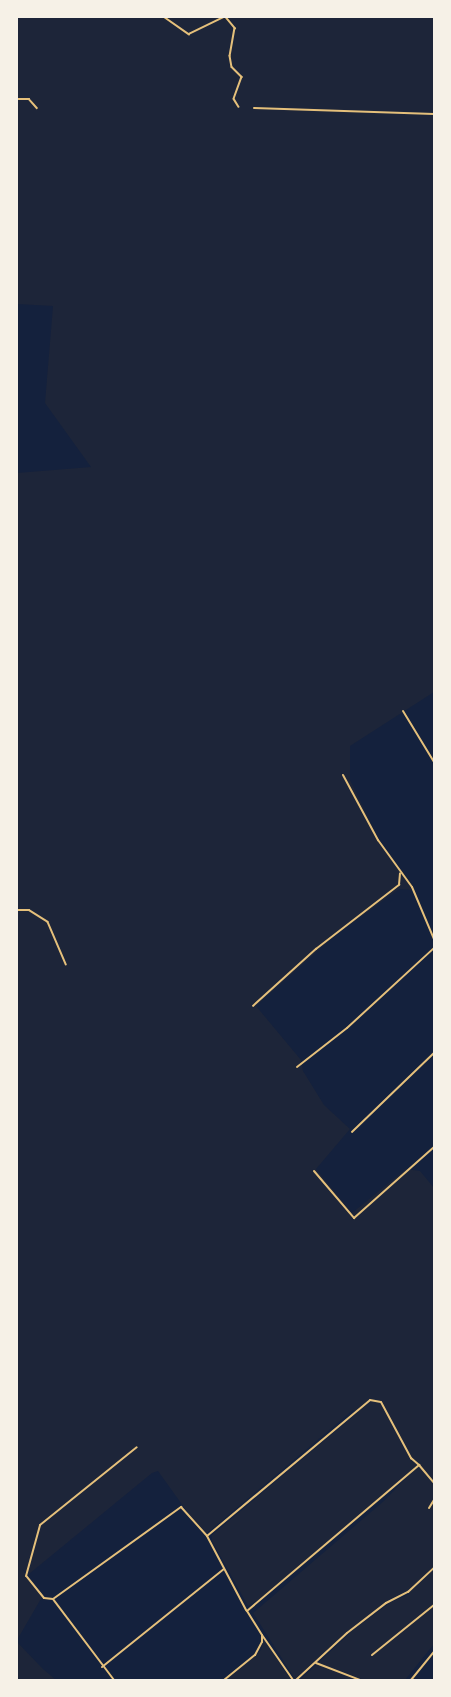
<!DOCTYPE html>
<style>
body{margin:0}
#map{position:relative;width:451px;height:1697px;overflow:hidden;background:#14213d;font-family:Barlow,sans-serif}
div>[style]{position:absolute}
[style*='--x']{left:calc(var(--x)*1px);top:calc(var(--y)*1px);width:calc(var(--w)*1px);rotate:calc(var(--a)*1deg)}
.green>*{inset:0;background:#1d2539}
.path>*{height:1.5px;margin:-0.75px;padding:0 0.75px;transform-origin:0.75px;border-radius:0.75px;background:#e5c07b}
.service>*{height:1.5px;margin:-0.75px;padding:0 0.75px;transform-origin:0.75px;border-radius:0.75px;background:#e5c07b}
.minor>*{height:2px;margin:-1px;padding:0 1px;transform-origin:1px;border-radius:1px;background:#e5c07b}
span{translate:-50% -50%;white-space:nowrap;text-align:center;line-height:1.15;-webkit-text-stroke:5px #f6f1e7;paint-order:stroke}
.frame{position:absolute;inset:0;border:18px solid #f6f1e7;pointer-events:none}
</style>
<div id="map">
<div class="green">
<div style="clip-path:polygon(17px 17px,434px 17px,434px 692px,350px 746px,350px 780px,379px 840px,412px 884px,411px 890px,399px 889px,332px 938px,256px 1006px,301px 1060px,303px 1071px,324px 1105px,350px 1129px,316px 1169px,352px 1213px,406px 1169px,420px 1171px,434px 1188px,434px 1644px,405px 1680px,300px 1680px,354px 1629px,391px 1602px,409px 1594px,409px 1590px,390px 1599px,295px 1679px,253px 1613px,385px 1500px,417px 1466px,266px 1595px,248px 1606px,212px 1541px,212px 1535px,358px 1412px,353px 1410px,207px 1533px,201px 1531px,158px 1471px,152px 1473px,29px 1574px,22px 1569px,42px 1597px,17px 1640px,17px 473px,91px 467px,45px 403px,53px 306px,17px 304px)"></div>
<div style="clip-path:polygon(264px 1639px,291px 1680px,226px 1680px,261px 1650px)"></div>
<div style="clip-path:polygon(17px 1642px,43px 1669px,56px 1680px,17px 1680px)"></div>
</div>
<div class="path">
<div style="--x:163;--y:16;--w:32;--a:35"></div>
<div style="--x:189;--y:34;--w:39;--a:-26"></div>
<div style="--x:225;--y:16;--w:16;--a:50"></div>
<div style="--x:235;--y:28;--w:28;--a:100"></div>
<div style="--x:230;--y:56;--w:11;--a:80"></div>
<div style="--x:232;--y:67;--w:14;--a:45"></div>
<div style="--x:242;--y:77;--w:23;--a:110"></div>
<div style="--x:234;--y:99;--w:9;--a:58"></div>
<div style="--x:16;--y:99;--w:13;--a:0"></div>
<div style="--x:29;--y:99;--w:12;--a:48"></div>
<div style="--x:16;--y:910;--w:13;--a:0"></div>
<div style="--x:29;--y:910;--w:22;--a:32"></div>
<div style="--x:48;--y:922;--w:46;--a:66.8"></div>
</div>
<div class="service">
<div style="--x:253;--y:1006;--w:85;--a:-42.1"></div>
<div style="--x:316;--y:949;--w:105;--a:-37.6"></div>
<div style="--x:399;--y:885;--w:11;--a:-85"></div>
<div style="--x:352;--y:1132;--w:114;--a:-43.9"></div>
</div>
<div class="minor">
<div style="--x:254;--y:108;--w:180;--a:1.9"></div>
<div style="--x:403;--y:711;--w:60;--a:58.7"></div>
<div style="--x:343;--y:775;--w:74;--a:61.7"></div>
<div style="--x:378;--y:840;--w:58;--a:54.1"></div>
<div style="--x:412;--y:887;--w:56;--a:67.1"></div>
<div style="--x:297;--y:1067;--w:63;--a:-38"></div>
<div style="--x:347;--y:1028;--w:118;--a:-42.6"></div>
<div style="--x:314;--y:1171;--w:62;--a:49.6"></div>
<div style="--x:354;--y:1218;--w:107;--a:-41.6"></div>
<div style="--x:429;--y:1508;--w:9;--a:-58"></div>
<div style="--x:207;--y:1536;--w:84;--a:62.2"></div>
<div style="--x:53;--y:1599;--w:158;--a:-35.7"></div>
<div style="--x:181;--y:1507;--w:39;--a:48"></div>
<div style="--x:207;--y:1536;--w:212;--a:-39.8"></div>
<div style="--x:370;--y:1400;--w:11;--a:10"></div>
<div style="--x:381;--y:1402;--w:64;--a:61.8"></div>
<div style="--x:411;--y:1458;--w:11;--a:41"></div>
<div style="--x:262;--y:1635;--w:55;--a:55.4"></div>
<div style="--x:372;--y:1655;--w:80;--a:-38.9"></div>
<div style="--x:316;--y:1663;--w:47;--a:21.1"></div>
<div style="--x:102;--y:1667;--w:156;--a:-38.8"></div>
<div style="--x:114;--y:1680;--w:101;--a:-127"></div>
<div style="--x:53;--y:1599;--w:9;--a:-174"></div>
<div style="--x:44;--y:1598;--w:28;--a:-129"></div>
<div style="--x:26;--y:1576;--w:53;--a:-74.6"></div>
<div style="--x:40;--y:1525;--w:124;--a:-38.8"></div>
<div style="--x:224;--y:1680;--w:40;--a:-39"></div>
<div style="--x:255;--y:1655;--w:15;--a:-62"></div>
<div style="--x:262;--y:1642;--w:7;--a:-90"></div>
<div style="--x:262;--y:1635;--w:28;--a:-122"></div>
<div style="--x:247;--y:1611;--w:226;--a:-40.3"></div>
<div style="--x:419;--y:1465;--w:23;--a:50"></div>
<div style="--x:296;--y:1680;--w:69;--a:-42.7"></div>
<div style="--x:347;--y:1633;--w:49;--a:-37.6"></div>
<div style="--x:386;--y:1603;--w:25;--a:-27"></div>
<div style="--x:408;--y:1592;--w:35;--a:-43"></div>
<div style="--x:411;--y:1680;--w:36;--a:-51"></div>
</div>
<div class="frame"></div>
</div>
